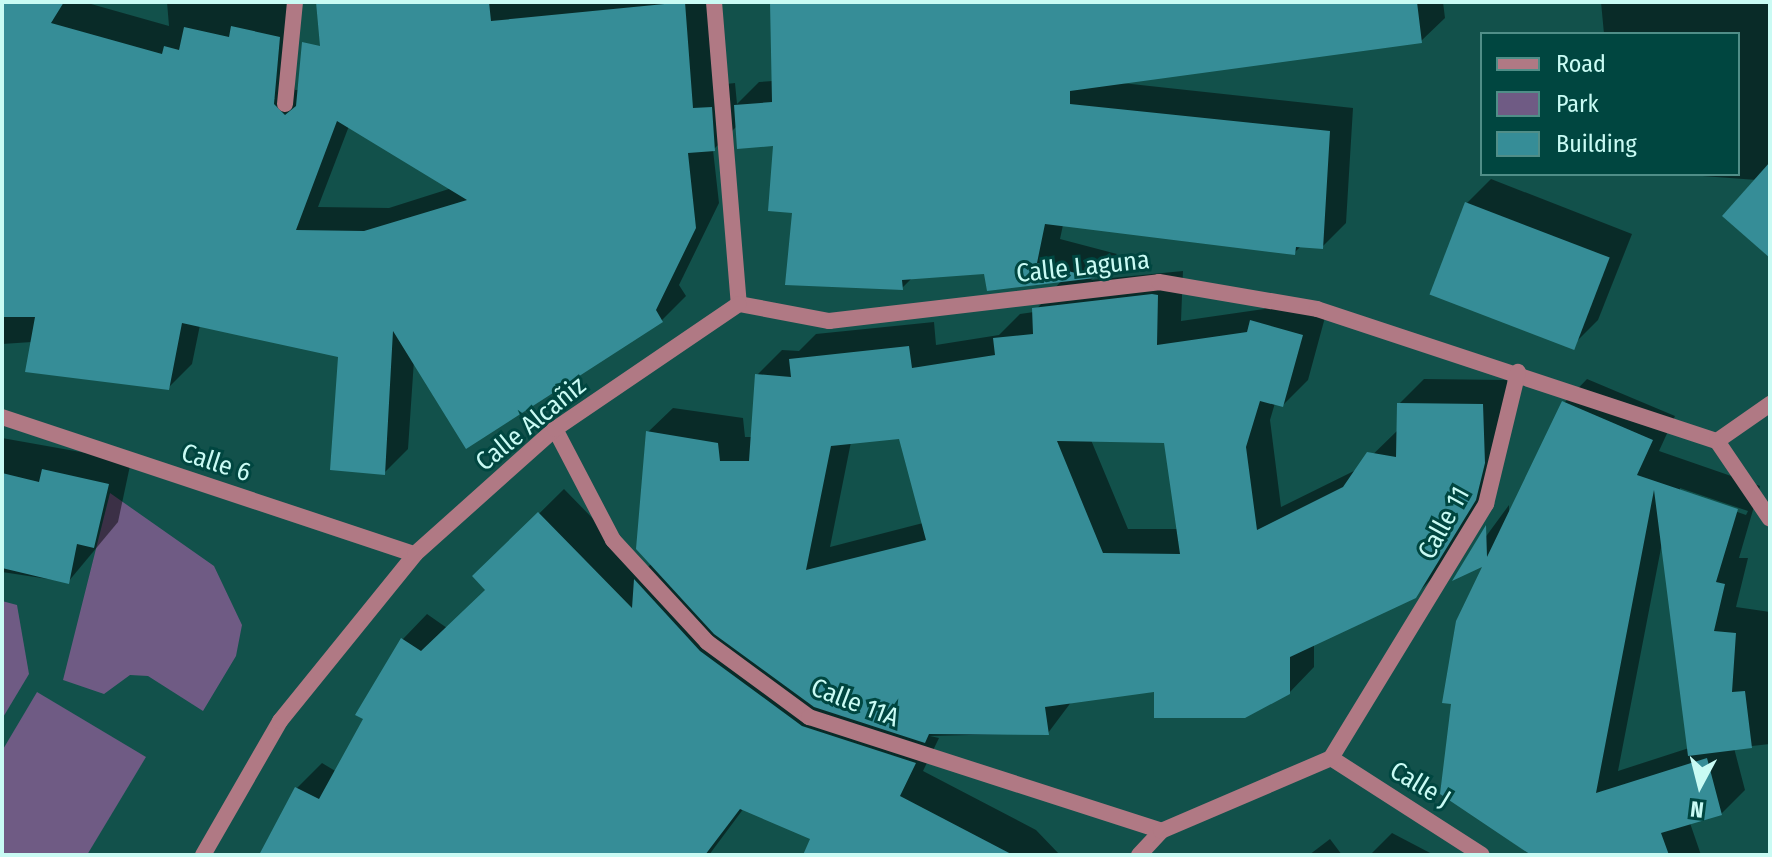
<!DOCTYPE html>
<meta charset="utf-8">
<style>
body{margin:0}
#map{position:relative;width:1772px;height:857px;overflow:hidden;background:#12514b;font-family:"Fira Sans Condensed",sans-serif}
div>[style]{position:absolute}
[style*='--x']{left:calc(var(--x)*1px);top:calc(var(--y)*1px);width:calc(var(--w)*1px);rotate:calc(var(--a)*1deg)}
.green>*{inset:0;background:#6f5b84}
.shadow>*{inset:0;background:#0007}
.building>*{inset:0;background:#368d97;transform-origin:0 0}
.street>*{height:16px;margin:-8px;padding:0 8px;transform-origin:8px;border-radius:8px;background:#b07984}
span{translate:-50% -50%;white-space:nowrap;text-align:center;line-height:1.15;-webkit-text-stroke:6px #004640;paint-order:stroke}
.street-label{font-size:26px;color:#c9fbf4}
.frame{position:absolute;inset:0;border:4px solid #c9fbf4;pointer-events:none}
.legend{position:absolute;left:1480px;top:32px;width:260px;height:144px;box-sizing:border-box;background:#004640;border:2px solid #508e88;margin:0;padding:10px 14px;list-style:none;font-size:24px;color:#c9fbf4}
.legend li{display:flex;align-items:center;gap:16px;height:40px}
.legend b{width:40px;border:2px solid #508e88}
.north{position:absolute;left:1660px;top:745px;width:80px;height:80px;-webkit-text-stroke:6px #004640;paint-order:stroke;rotate:187deg;font-size:22px;font-weight:700;line-height:32px;text-align:center;color:#c9fbf4}
.north::after{content:'';display:block;margin:auto;width:28px;height:36px;background:#c9fbf4;clip-path:polygon(50% 0,100% 100%,50% 72%,0 100%)}
</style>
<div id="map">
<div class="green">
<div style="clip-path:polygon(110px 493px,214px 566px,242px 625px,236px 656px,203px 711px,148px 676px,130px 675px,104px 694px,63px 680px)"></div>
<div style="clip-path:polygon(2px 601px,17px 605px,29px 674px,2px 719px)"></div>
<div style="clip-path:polygon(37px 692px,146px 757px,87px 855px,2px 855px,2px 751px)"></div>
</div>
<div class="shadow">
<div style="clip-path:polygon(evenodd,2px 2px,84px 2px,169px 26px,167px 2px,289px 2px,295px 90px,326px 89px,328px 2px,709px 2px,717px 85px,735px 83px,737px 104px,759px 82px,773px 81px,771px 2px,1443px 2px,1445px 18px,1421px 41px,1122px 83px,1353px 108px,1346px 223px,1322px 247px,1302px 245px,1294px 253px,1063px 225px,1060px 239px,1117px 254px,1091px 280px,1183px 271px,1181px 321px,1264px 309px,1277px 296px,1327px 310px,1308px 380px,1283px 405px,1275px 403px,1270px 420px,1281px 507px,1358px 469px,1399px 429px,1399px 404px,1424px 379px,1507px 380px,1509px 437px,1500px 473px,1440px 570px,1415px 596px,1314px 643px,1314px 667px,1289px 693px,1156px 689px,1072px 701px,1048px 733px,930px 736px,939px 738px,923px 771px,1036px 830px,1060px 855px,805px 855px,813px 838px,744px 808px,709px 855px,262px 855px,297px 788px,322px 763px,337px 772px,366px 718px,358px 714px,403px 639px,427px 614px,447px 628px,487px 590px,475px 577px,564px 489px,644px 571px,652px 563px,648px 432px,673px 408px,743px 418px,745px 437px,753px 437px,757px 375px,782px 350px,799px 351px,816px 334px,934px 322px,936px 345px,999px 335px,1020px 314px,1034px 312px,1062px 280px,986px 272px,913px 277px,902px 288px,794px 212px,775px 144px,737px 126px,713px 150px,719px 203px,679px 285px,686px 296px,662px 320px,509px 420px,414px 360px,408px 449px,384px 473px,340px 355px,200px 325px,192px 364px,168px 388px,32px 342px,2px 344px,2px 2px,349px 126px,452px 188px,389px 208px,318px 207px,349px 126px,2px 2px,901px 436px,923px 523px,830px 547px,851px 442px,901px 436px,2px 2px,1091px 440px,1166px 441px,1178px 529px,1128px 529px,1091px 440px)"></div>
<div style="clip-path:polygon(1448px 2px,1517px 2px,1515px 4px)"></div>
<div style="clip-path:polygon(1601px 2px,1770px 2px,1770px 256px,1757px 180px,1675px 174px,1738px 174px,1738px 34px,1604px 34px)"></div>
<div style="clip-path:polygon(1491px 179px,1632px 234px,1598px 320px,1574px 344px,1467px 203px)"></div>
<div style="clip-path:polygon(evenodd,1587px 379px,1675px 416px,1659px 451px,1760px 486px,1739px 558px,1748px 558px,1736px 607px,1770px 612px,1770px 744px,1734px 748px,1745px 790px,1721px 814px,1690px 823px,1701px 855px,1531px 855px,1442px 793px,1453px 702px,1486px 562px,1457px 576px,1509px 505px,1509px 515px,1564px 403px,1587px 379px,1680px 488px,1748px 511px,1746px 515px,1680px 492px,1680px 488px,1587px 379px,1662px 543px,1689px 748px,1618px 771px,1662px 543px)"></div>
<div style="clip-path:polygon(2px 438px,131px 461px,118px 522px,68px 582px,2px 572px)"></div>
<div style="clip-path:polygon(1392px 833px,1434px 855px,1370px 855px)"></div>
<div style="clip-path:polygon(1330px 839px,1342px 855px,1309px 855px)"></div>
</div>
<div class="building">
<div style="clip-path:polygon(evenodd,2px 2px,64px 2px,51px 23px,162px 54px,164px 46px,179px 50px,184px 27px,229px 37px,231px 26px,280px 37px,274px 104px,285px 115px,296px 106px,302px 42px,320px 46px,316px 2px,489px 2px,491px 21px,685px 2px,693px 108px,712px 107px,715px 151px,688px 153px,696px 228px,656px 310px,663px 322px,466px 449px,393px 331px,385px 475px,330px 470px,338px 357px,182px 323px,169px 390px,25px 372px,35px 317px,2px 317px,2px 2px,337px 121px,467px 200px,364px 231px,296px 230px,337px 121px)"></div>
<div style="clip-path:polygon(770px 2px,1417px 2px,1422px 43px,1070px 91px,1070px 104px,1330px 131px,1323px 249px,1296px 247px,1295px 255px,1045px 224px,1037px 263px,1095px 278px,987px 291px,984px 274px,902px 280px,903px 290px,785px 285px,792px 213px,768px 211px,773px 146px,737px 149px,734px 105px,772px 102px)"></div>
<div style="clip-path:polygon(1770px 162px,1770px 258px,1722px 216px)"></div>
<div style="left:1465px;top:202px;width:155px;height:99px;rotate:21deg"></div>
<div style="clip-path:polygon(evenodd,1152px 294px,1158px 295px,1157px 345px,1247px 332px,1250px 320px,1303px 335px,1283px 407px,1260px 401px,1246px 447px,1257px 530px,1343px 487px,1367px 452px,1396px 457px,1397px 403px,1483px 404px,1485px 463px,1476px 500px,1416px 598px,1290px 657px,1290px 694px,1245px 718px,1154px 718px,1154px 692px,1045px 707px,1049px 735px,929px 734px,925px 743px,814px 707px,714px 634px,636px 549px,646px 431px,718px 443px,720px 461px,749px 461px,755px 374px,791px 377px,789px 359px,909px 346px,912px 368px,995px 355px,993px 338px,1033px 334px,1032px 308px,1152px 294px,899px 439px,926px 540px,806px 570px,831px 446px,899px 439px,1152px 294px,1057px 441px,1164px 443px,1180px 554px,1103px 553px,1057px 441px)"></div>
<div style="clip-path:polygon(1562px 401px,1653px 440px,1637px 475px,1738px 509px,1716px 582px,1725px 584px,1714px 631px,1736px 633px,1732px 692px,1745px 691px,1752px 748px,1688px 756px,1654px 490px,1596px 793px,1707px 758px,1722px 815px,1661px 833px,1669px 855px,1531px 855px,1440px 794px,1451px 704px,1442px 703px,1456px 621px,1482px 567px,1452px 581px,1486px 525px,1487px 557px)"></div>
<div style="clip-path:polygon(42px 469px,109px 484px,94px 548px,77px 544px,69px 584px,2px 568px,2px 473px,39px 482px)"></div>
<div style="clip-path:polygon(538px 512px,632px 608px,634px 579px,700px 651px,802px 726px,916px 763px,900px 796px,1013px 855px,803px 855px,810px 839px,740px 809px,705px 855px,259px 855px,295px 787px,319px 799px,363px 719px,355px 715px,401px 638px,421px 651px,485px 590px,472px 576px)"></div>
</div>
<div class="street">
<div style="--x:714;--y:2;--w:303;--a:85.3"></div>
<div style="--x:285;--y:104;--w:102;--a:-84.4"></div>
<div style="--x:739;--y:304;--w:92;--a:10.7"></div>
<div style="--x:829;--y:321;--w:332;--a:-6.7"></div>
<div style="--x:1159;--y:282;--w:160;--a:9.7"></div>
<div style="--x:1317;--y:309;--w:421;--a:18.3"></div>
<div style="--x:1717;--y:441;--w:94;--a:55.8"></div>
<div style="--x:2;--y:417;--w:435;--a:18.4"></div>
<div style="--x:555;--y:429;--w:125;--a:62.4"></div>
<div style="--x:613;--y:540;--w:139;--a:47.3"></div>
<div style="--x:707;--y:642;--w:127;--a:36.3"></div>
<div style="--x:809;--y:717;--w:370;--a:17.9"></div>
<div style="--x:1717;--y:441;--w:65;--a:-34.9"></div>
<div style="--x:1331;--y:758;--w:179;--a:32.7"></div>
<div style="--x:203;--y:855;--w:155;--a:-60.1"></div>
<div style="--x:280;--y:721;--w:215;--a:-51"></div>
<div style="--x:415;--y:554;--w:188;--a:-41.8"></div>
<div style="--x:555;--y:429;--w:222;--a:-34.2"></div>
<div style="--x:1139;--y:855;--w:33;--a:-47"></div>
<div style="--x:1161;--y:831;--w:185;--a:-23.2"></div>
<div style="--x:1331;--y:758;--w:298;--a:-58.6"></div>
<div style="--x:1486;--y:504;--w:136;--a:-76.4"></div>
</div>
<div class="street-label">
<span style="left:1083px;top:267px;rotate:-6deg">Calle Laguna</span>
<span style="left:531px;top:424px;rotate:-39deg">Calle Alcañiz</span>
<span style="left:216px;top:463px;rotate:18deg">Calle 6</span>
<span style="left:1444px;top:523px;rotate:-61deg">Calle 11</span>
<span style="left:855px;top:703px;rotate:21deg">Calle 11A</span>
<span style="left:1420px;top:785px;rotate:31deg">Calle J</span>
</div>
<div class="frame"></div>
<ul class="legend">
<li><b style="height:10px;background:#b07984"></b>Road</li>
<li><b style="height:22px;background:#6f5b84"></b>Park</li>
<li><b style="height:22px;background:#368d97"></b>Building</li>
</ul>
<div class="north">N</div>
</div>
